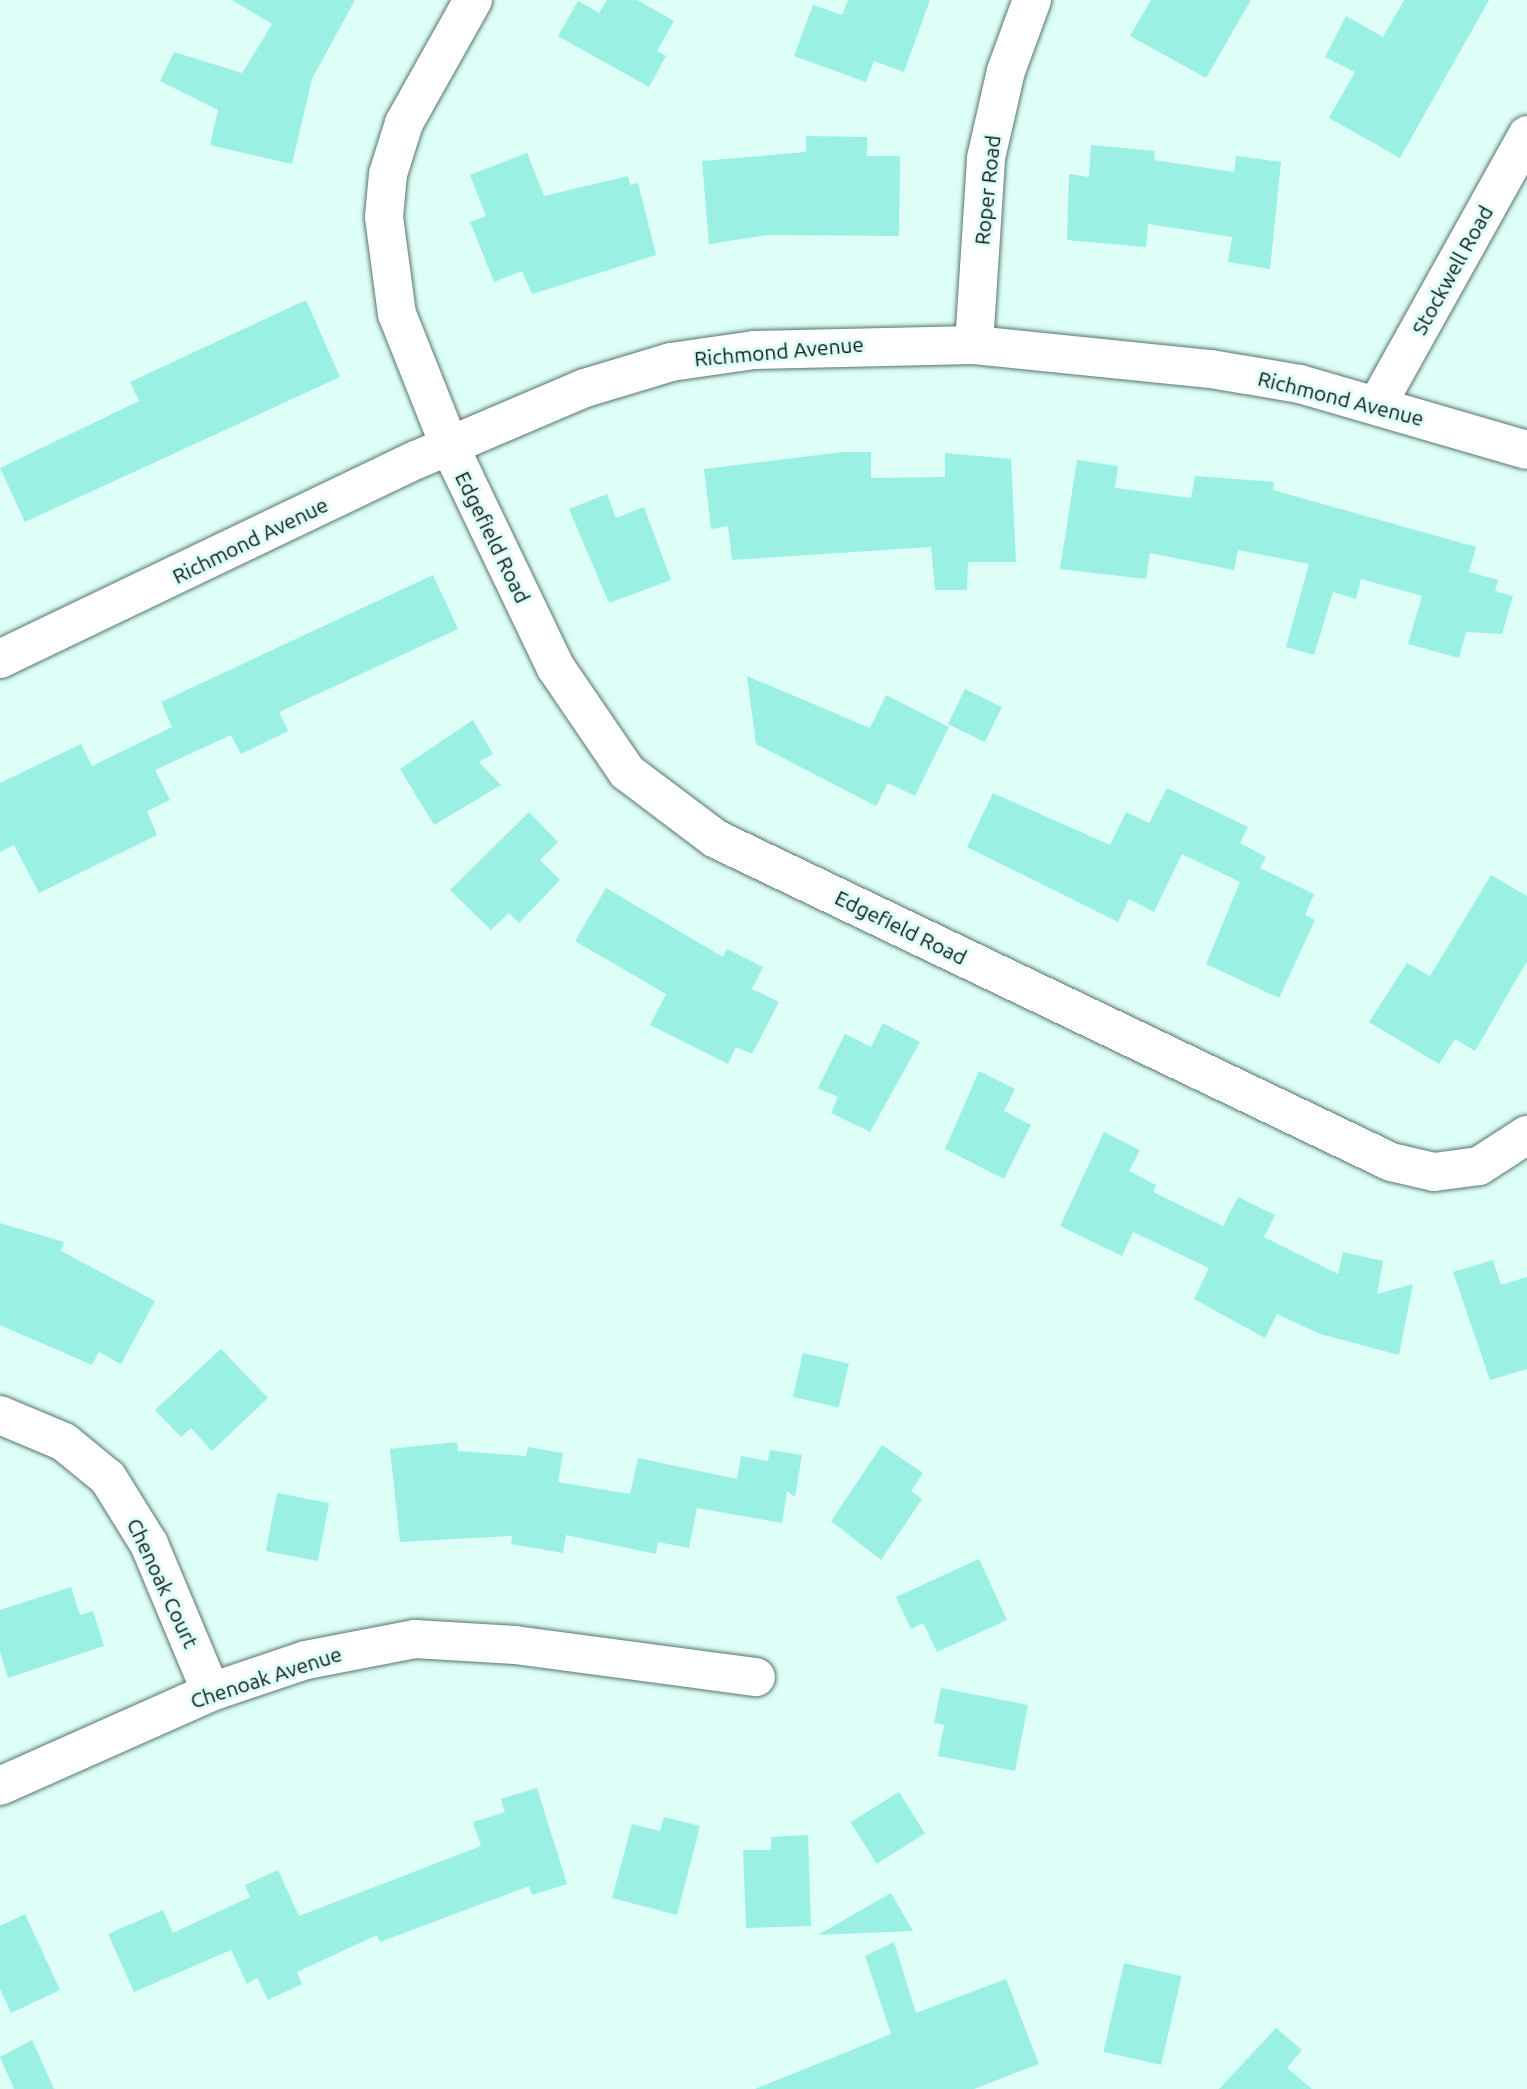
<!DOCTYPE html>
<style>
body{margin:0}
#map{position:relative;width:1527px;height:2089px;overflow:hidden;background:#defef8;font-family:Ubuntu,sans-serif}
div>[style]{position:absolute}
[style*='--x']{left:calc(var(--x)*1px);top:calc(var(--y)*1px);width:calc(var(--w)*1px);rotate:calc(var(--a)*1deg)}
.building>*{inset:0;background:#9af0e2;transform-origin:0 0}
.roads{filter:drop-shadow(0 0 2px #58746f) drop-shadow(0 0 2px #58746f)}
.minor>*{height:38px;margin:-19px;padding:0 19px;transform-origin:19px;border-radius:19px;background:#fff}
span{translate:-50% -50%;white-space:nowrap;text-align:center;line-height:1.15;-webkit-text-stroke:6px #defef8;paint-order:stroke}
.street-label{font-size:21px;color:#0d1816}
</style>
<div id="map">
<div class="building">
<div style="clip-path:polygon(232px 0,355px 0,312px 79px,292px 164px,210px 145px,218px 110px,160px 81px,174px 52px,242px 73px,272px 24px)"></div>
<div style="clip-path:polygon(607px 0,637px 0,674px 21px,657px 51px,666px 56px,649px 87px,558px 36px,578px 1px,599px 13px)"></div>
<div style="clip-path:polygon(848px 0,930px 0,904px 72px,874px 61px,866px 82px,794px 56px,813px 5px,842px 15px)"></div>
<div style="clip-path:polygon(1151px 0,1251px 0,1206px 78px,1130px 36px)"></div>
<div style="clip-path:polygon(1404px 0,1489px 0,1400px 158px,1329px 118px,1355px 72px,1325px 57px,1346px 16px,1383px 37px)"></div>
<div style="clip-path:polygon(806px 136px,867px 137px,867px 156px,900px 156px,899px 236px,768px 235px,709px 244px,702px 161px,806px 152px)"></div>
<div style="clip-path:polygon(1091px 145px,1155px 151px,1154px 160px,1234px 172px,1236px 156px,1281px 162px,1270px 269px,1228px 262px,1232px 237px,1148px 224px,1146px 247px,1067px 240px,1069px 174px,1089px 177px)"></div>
<div style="clip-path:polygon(527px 153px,544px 196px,628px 176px,630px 185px,638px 183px,656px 255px,532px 294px,522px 271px,494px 282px,470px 222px,486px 216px,470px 175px)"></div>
<div style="clip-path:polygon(306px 300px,340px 377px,25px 522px,0 468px,139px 401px,130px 382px)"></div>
<div style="clip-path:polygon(843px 452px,871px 452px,871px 478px,945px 477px,945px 453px,1011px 459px,1016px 562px,968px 562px,967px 590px,935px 590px,931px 547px,732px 560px,728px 526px,711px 529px,704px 469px)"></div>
<div style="clip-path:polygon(1077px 460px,1118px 466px,1115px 488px,1191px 498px,1195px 476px,1274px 482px,1273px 490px,1476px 547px,1469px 572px,1498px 580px,1495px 591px,1513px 596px,1502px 634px,1466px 632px,1459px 658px,1408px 644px,1422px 596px,1361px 579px,1356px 599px,1333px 592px,1314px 655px,1286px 647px,1309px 564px,1238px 550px,1234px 570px,1150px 553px,1146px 579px,1060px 569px)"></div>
<div style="clip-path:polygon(607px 494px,616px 518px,644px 507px,671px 580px,609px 603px,569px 509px)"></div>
<div style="clip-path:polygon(433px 575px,458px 629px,279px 712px,288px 731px,241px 754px,231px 735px,155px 770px,170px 800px,147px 811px,157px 835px,39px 893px,14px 845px,0 852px,0 783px,81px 744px,92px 766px,172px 727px,161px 702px)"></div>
<div style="clip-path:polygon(747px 676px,870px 728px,886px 695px,949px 727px,915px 796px,888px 783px,876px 806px,756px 744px)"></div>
<div style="left:965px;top:689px;width:41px;height:39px;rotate:26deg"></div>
<div style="clip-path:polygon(473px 720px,493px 754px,479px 762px,501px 785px,434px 825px,400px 769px)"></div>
<div style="clip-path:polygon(1167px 788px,1248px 827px,1240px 843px,1266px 857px,1260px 868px,1314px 894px,1305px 915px,1315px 920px,1279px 998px,1206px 964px,1240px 882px,1182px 854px,1154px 912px,1129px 899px,1118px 922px,967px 847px,993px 793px,1110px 845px,1126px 812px,1149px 823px)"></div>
<div style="clip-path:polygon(529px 812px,558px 842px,540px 860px,560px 880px,519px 923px,509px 913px,491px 930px,450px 890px)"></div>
<div style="clip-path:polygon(1491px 875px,1527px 896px,1527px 961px,1475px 1051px,1455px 1039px,1439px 1064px,1369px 1022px,1407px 963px,1430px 976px)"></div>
<div style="clip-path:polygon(606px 888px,723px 957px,727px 949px,763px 967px,752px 989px,779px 1002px,752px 1054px,736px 1047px,728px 1064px,650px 1025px,666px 994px,575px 941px)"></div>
<div style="clip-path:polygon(883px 1023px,920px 1042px,870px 1132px,831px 1113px,838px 1097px,818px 1088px,845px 1034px,871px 1047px)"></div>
<div style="clip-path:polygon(979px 1071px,1015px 1089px,1004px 1111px,1031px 1125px,1004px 1179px,945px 1149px)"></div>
<div style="clip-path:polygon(1104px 1132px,1140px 1150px,1129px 1171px,1156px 1185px,1153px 1192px,1223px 1226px,1238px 1197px,1275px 1215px,1264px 1237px,1338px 1274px,1343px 1252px,1383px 1261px,1377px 1294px,1413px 1284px,1399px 1355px,1320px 1334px,1277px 1314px,1265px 1338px,1194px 1299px,1209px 1268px,1133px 1232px,1122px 1256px,1060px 1226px)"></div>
<div style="clip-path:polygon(0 1223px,64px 1242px,61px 1251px,155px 1301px,121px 1364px,99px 1352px,92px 1365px,0 1325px)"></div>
<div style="clip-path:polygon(1493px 1260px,1501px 1285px,1527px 1277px,1527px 1369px,1490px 1380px,1453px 1272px)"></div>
<div style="clip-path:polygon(221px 1349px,268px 1398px,212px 1451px,191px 1428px,181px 1437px,155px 1410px)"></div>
<div style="left:803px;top:1353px;width:47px;height:45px;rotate:13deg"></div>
<div style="clip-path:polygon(457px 1442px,458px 1451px,526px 1456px,528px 1447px,563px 1453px,558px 1482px,630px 1494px,638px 1458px,737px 1479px,741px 1456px,768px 1461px,770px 1450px,802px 1455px,795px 1497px,787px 1491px,782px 1523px,697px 1508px,689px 1548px,658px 1542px,656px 1554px,566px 1535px,563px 1553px,511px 1544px,512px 1536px,400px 1542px,390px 1449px)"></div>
<div style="clip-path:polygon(882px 1445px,923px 1473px,911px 1491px,922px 1499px,881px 1560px,831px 1521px)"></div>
<div style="left:277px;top:1493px;width:53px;height:59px;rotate:11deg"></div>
<div style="clip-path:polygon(979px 1559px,1007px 1620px,937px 1652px,923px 1623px,911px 1629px,896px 1597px)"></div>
<div style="clip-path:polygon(71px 1587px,80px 1615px,93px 1611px,104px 1646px,8px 1678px,0 1652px,0 1610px)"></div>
<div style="clip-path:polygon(941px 1688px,1028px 1705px,1015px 1771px,938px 1756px,944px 1725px,934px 1723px)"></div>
<div style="clip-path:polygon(537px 1788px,567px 1884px,532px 1895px,529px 1886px,380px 1942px,377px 1935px,297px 1972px,302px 1984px,268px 2000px,257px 1978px,247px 1984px,231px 1950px,134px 1992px,108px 1934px,163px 1910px,173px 1933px,250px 1897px,245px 1885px,278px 1870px,299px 1916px,481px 1846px,473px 1822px,505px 1812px,501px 1799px)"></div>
<div style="left:899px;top:1792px;width:49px;height:57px;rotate:58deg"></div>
<div style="clip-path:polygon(664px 1817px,700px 1826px,677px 1915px,612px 1898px,632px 1824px,660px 1831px)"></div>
<div style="clip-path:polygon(808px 1835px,811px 1926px,746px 1928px,743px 1850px,771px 1850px,771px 1837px)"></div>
<div style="clip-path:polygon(891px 1893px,913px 1931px,818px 1935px)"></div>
<div style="clip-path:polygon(25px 1914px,60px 1990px,11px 2013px,0 1989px,0 1926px)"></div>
<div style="clip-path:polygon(894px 1942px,916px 2013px,1006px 1979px,1039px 2064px,974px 2089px,755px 2089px,891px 2034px,865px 1956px)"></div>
<div style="left:1124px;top:1963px;width:59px;height:91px;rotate:13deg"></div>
<div style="clip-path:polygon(1276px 2028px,1302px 2050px,1287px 2068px,1312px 2089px,1219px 2089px)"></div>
<div style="clip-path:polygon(32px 2040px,54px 2089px,14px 2089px,0 2057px)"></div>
</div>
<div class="roads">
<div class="minor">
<div style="--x:473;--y:0;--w:141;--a:119.3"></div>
<div style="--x:404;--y:123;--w:53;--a:107.4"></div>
<div style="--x:388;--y:174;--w:43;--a:95.3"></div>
<div style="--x:384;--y:217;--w:98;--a:82.4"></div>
<div style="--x:397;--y:314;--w:141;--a:68.3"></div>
<div style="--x:449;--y:445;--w:247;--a:64.4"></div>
<div style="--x:556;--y:668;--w:126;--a:55.7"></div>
<div style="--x:627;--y:772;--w:111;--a:37"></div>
<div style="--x:716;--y:839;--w:748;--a:25.57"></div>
<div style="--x:1391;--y:1162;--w:44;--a:13.1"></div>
<div style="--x:1434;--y:1172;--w:45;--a:-7.6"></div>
<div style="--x:1479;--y:1166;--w:57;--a:-32.9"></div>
<div style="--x:974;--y:345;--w:187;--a:-86.3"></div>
<div style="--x:986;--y:158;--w:89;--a:-77.1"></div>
<div style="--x:1006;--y:71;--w:76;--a:-69.9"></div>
<div style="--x:1377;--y:405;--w:309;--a:-60.9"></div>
<div style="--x:0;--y:659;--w:461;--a:-25.6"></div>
<div style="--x:416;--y:460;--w:184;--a:-23.1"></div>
<div style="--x:585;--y:388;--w:90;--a:-16.8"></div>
<div style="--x:671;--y:362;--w:84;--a:-8.2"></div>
<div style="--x:754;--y:350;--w:220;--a:-1.3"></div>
<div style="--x:974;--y:345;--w:238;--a:5.8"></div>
<div style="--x:1211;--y:369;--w:90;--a:9.6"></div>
<div style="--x:1300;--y:384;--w:236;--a:16.2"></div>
<div style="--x:0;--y:1415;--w:69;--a:22.9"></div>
<div style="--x:64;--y:1442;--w:57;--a:39.3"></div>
<div style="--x:108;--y:1478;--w:78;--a:58.2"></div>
<div style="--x:149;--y:1544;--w:160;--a:67.3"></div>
<div style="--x:0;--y:1786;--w:231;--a:-24"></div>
<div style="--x:211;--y:1692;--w:100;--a:-18.6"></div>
<div style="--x:306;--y:1660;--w:111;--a:-10.9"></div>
<div style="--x:415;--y:1639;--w:100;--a:3.4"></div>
<div style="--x:515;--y:1645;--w:243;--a:7.6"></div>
</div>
</div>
<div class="street-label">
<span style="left:987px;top:190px;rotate:-84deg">Roper Road</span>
<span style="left:1452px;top:270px;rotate:-61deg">Stockwell Road</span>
<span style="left:779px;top:351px;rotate:-5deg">Richmond Avenue</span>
<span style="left:1341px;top:398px;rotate:14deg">Richmond Avenue</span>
<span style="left:493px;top:537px;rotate:64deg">Edgefield Road</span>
<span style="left:250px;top:540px;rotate:-26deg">Richmond Avenue</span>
<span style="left:901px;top:927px;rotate:26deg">Edgefield Road</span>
<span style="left:163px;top:1583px;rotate:65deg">Chenoak Court</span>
<span style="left:266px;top:1677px;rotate:-18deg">Chenoak Avenue</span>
</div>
</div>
